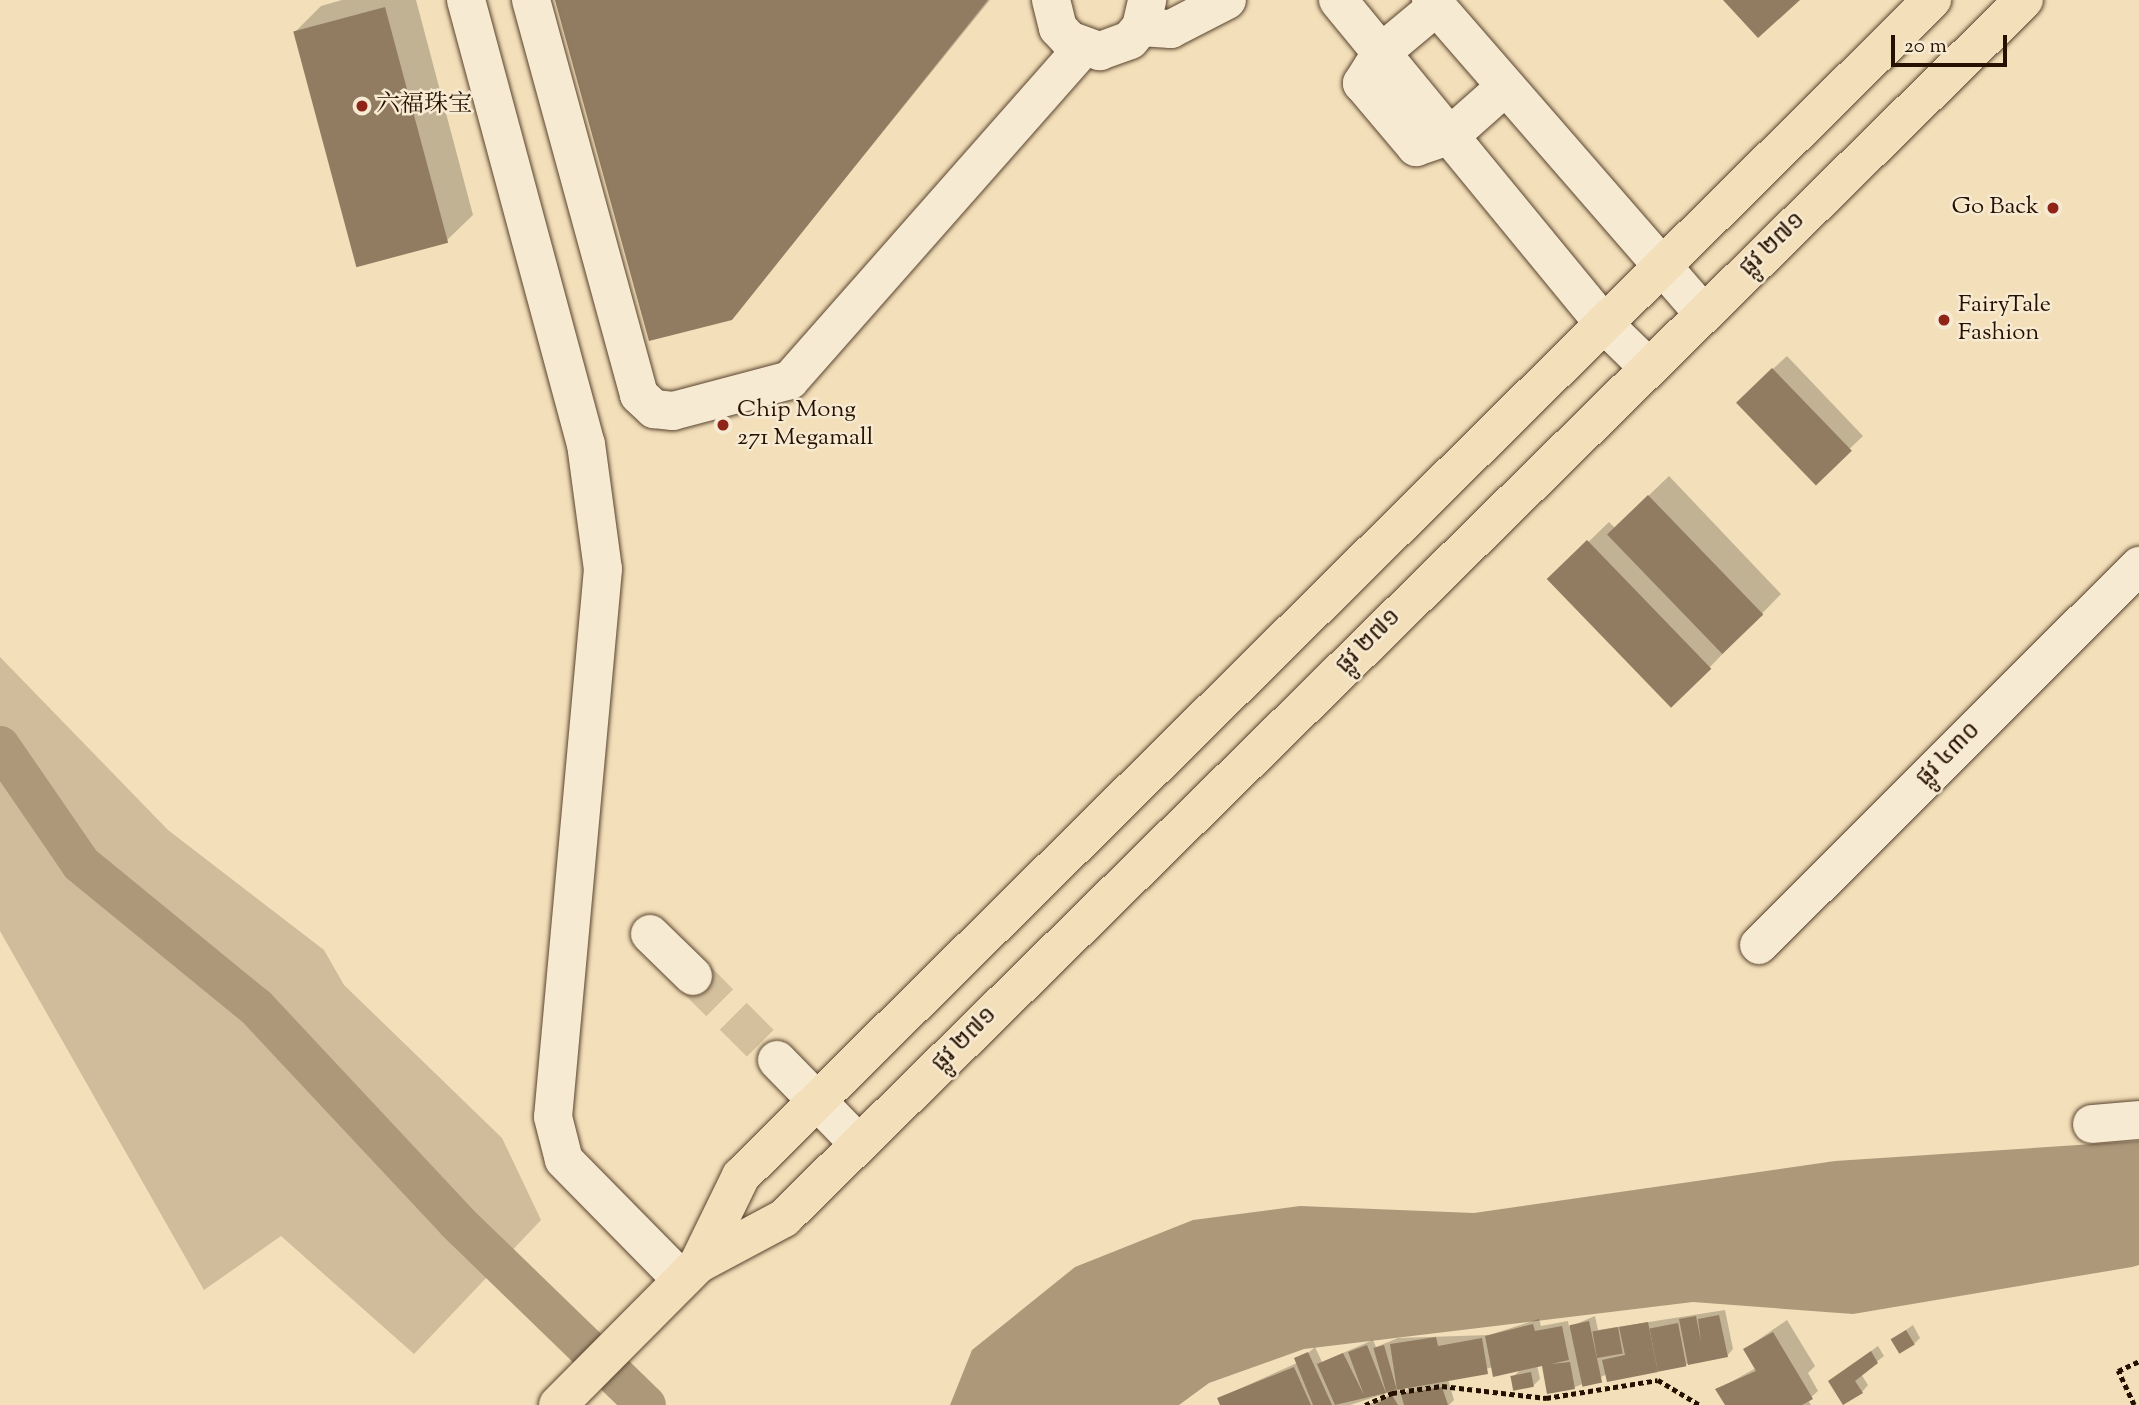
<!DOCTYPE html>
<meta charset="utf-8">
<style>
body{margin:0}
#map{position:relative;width:2139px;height:1405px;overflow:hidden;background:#f3dfb9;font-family:"Sorts Mill Goudy","Noto Serif SC","Noto Sans Khmer",serif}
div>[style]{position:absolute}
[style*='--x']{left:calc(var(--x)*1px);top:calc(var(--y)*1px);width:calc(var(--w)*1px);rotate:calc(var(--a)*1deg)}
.green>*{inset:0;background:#d0bc9a}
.water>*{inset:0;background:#ad997a}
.shadow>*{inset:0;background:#0003}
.canal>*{height:40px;margin:-20px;padding:0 20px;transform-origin:20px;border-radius:20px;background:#ad997a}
.building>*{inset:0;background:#917c61;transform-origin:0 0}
.minor-tunnel>*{height:38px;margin-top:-19px;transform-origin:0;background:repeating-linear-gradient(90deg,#d4c09d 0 38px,transparent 0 57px)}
.path>*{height:4.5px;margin-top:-2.25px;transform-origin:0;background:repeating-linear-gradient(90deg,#261101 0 5px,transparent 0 8.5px)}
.roads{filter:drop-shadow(0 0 2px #59442f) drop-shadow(0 0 2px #59442f)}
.minor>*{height:38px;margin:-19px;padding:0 19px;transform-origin:19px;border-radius:19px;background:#f7ead2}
.major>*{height:38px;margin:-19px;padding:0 19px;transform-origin:19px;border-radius:19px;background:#f3dfb9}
.dots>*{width:19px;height:19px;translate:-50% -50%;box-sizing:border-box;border:4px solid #f7ead2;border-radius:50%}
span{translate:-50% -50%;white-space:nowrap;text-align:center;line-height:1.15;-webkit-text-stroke:5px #f7ead2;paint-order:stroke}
.poi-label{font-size:24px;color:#261101}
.left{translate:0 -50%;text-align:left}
.right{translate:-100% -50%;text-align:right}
.street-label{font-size:24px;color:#261101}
.scale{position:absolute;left:1891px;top:35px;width:116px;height:32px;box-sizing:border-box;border:4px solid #261101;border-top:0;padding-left:9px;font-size:21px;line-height:24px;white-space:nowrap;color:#261101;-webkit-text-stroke:5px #f7ead2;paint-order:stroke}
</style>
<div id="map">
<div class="green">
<div style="clip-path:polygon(0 657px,168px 830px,324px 950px,344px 985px,502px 1138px,541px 1220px,414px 1354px,281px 1236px,204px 1290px,0 931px)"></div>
</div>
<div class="water">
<div style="clip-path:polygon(2139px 1141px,2139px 1265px,2132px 1267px,1853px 1314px,1693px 1302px,1304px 1349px,1209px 1383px,1179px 1405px,950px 1405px,972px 1350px,1075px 1267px,1193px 1220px,1300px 1206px,1474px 1213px,1835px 1161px)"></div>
</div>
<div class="shadow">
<div style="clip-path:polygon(342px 0,416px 0,473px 215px,446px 241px,295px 32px,321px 6px)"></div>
<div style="clip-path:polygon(557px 0,990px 0,731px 319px)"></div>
<div style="clip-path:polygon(1787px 356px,1863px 436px,1814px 483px,1751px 389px)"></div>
<div style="clip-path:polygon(1669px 476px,1781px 594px,1673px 705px,1550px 579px,1609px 522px,1615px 528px)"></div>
<div style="clip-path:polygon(1725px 1310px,1733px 1349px,1727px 1356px,1609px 1380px,1608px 1374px,1575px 1387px,1543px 1364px,1537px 1365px,1540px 1379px,1533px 1386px,1513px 1377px,1522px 1368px,1493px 1367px,1448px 1379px,1454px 1400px,1449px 1405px,1368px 1405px,1399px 1390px,1402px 1395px,1412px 1385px,1350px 1405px,1222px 1405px,1219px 1398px,1297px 1363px,1315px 1347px,1322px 1362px,1373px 1340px,1376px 1347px,1398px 1338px,1489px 1335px,1539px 1319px,1541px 1326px,1568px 1321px,1569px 1327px,1595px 1316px,1598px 1330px)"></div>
<div style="clip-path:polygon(1787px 1320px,1815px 1366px,1808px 1373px,1818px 1391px,1808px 1400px,1811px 1405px,1727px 1405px,1718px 1389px,1756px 1368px,1745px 1349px)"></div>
<div style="clip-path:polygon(1913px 1325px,1920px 1338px,1914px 1344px,1893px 1339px)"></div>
<div style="clip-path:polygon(1878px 1346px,1884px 1356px,1861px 1374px,1868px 1385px,1862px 1392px,1830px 1381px)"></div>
</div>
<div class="canal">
<div style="--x:0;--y:746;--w:143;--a:55.5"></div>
<div style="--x:81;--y:864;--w:226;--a:39.3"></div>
<div style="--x:256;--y:1007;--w:294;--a:46.9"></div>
<div style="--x:457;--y:1222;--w:263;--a:44.1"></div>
</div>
<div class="building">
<div style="clip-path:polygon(555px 0,988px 0,732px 320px,649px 341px)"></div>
<div style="clip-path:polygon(1723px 0,1800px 0,1758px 38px)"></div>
<div style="left:385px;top:7px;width:244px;height:95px;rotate:75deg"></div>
<div style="left:1772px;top:368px;width:115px;height:50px;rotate:46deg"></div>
<div style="left:1648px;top:495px;width:166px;height:57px;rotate:46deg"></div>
<div style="left:1587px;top:540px;width:179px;height:56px;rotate:46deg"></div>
<div style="clip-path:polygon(1719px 1315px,1728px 1357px,1688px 1365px,1679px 1319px,1696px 1316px,1701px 1342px,1698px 1319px)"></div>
<div style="left:1589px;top:1321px;width:63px;height:20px;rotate:78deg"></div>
<div style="clip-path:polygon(1648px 1322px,1658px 1372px,1607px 1382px,1602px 1360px,1625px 1355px,1619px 1327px)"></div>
<div style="left:1678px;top:1323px;width:44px;height:29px;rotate:79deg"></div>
<div style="clip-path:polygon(1533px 1324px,1535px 1331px,1562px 1326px,1569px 1360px,1551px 1364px,1570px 1362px,1575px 1389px,1547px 1394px,1542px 1366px,1493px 1377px,1485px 1336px)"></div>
<div style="left:1618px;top:1327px;width:27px;height:26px;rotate:80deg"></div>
<div style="left:1906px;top:1330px;width:17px;height:18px;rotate:59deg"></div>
<div style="clip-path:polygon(1773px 1332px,1813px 1399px,1802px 1405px,1725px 1405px,1715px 1389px,1756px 1371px,1743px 1349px)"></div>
<div style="clip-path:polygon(1436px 1337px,1438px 1346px,1482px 1338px,1488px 1374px,1397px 1390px,1390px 1344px)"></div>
<div style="clip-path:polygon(1367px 1345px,1386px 1393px,1335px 1405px,1317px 1364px,1343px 1353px,1364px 1395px,1348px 1352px)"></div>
<div style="left:1384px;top:1345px;width:46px;height:11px;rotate:74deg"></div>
<div style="clip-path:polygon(1871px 1351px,1878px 1363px,1855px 1381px,1863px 1393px,1843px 1405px,1828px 1381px)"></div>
<div style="clip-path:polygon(1308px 1352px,1332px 1405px,1313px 1405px,1294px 1358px)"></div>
<div style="clip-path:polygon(1294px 1367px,1311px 1405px,1220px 1405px,1217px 1398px)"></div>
<div style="left:1531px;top:1372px;width:15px;height:21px;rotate:79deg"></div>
<div style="clip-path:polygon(1442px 1387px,1448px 1405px,1404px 1405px,1401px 1394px)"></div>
<div style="clip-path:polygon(1392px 1395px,1398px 1405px,1375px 1405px)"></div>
</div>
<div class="minor-tunnel">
<div style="--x:693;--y:976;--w:119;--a:45"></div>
</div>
<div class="path">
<div style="--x:1365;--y:1405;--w:30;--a:-24"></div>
<div style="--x:1392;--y:1393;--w:50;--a:-8"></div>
<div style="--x:1442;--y:1386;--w:105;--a:6.6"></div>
<div style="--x:1546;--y:1398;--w:113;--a:-9.1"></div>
<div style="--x:1658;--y:1380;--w:49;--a:30.8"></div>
<div style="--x:2134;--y:1405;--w:38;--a:-115"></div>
<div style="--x:2118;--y:1371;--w:23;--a:-25"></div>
</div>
<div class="roads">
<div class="minor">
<div style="--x:466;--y:0;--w:460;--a:74.9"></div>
<div style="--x:586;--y:444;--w:126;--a:82.3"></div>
<div style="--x:603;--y:569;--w:550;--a:95.21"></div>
<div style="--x:553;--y:1117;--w:44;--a:75.7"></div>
<div style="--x:564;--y:1160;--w:168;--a:45.5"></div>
<div style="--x:531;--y:0;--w:409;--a:74.7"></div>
<div style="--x:639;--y:395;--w:21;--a:43"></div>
<div style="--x:654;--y:409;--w:19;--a:6"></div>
<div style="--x:673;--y:411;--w:121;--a:-14.8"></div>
<div style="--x:790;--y:380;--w:443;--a:-48.6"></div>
<div style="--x:1051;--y:0;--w:29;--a:76"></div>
<div style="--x:1058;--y:28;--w:16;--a:47"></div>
<div style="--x:1069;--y:40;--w:33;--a:20"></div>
<div style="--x:1100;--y:51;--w:32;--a:-20"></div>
<div style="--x:1130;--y:40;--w:17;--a:-50"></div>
<div style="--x:1141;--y:27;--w:28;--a:-77"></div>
<div style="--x:1338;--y:0;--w:422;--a:50.6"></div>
<div style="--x:1606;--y:326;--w:59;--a:44.3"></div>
<div style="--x:1431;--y:0;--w:415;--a:49"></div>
<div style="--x:1436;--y:7;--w:72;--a:140.1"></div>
<div style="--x:1381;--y:53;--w:36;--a:122"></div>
<div style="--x:1362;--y:83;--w:84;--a:49.8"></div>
<div style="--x:1416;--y:147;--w:37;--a:-19"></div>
<div style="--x:1451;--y:135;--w:71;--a:-41.6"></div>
<div style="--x:1141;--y:27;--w:30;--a:4"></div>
<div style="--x:1171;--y:29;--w:63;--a:-27.4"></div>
<div style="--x:650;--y:934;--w:60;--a:44.3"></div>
<div style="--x:1759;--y:945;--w:537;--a:-44.92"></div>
<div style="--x:777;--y:1060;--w:117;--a:45.7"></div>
<div style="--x:2092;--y:1124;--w:47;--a:-4.9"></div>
</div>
<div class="major">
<div style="--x:698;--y:1264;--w:98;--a:-64"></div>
<div style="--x:741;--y:1176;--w:1674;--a:-44.64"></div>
<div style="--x:558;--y:1405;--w:199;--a:-45.2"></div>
<div style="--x:698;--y:1264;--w:98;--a:-28.1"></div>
<div style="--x:784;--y:1218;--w:1738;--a:-44.49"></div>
</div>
</div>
<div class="dots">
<div style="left:362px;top:106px;background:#8f2418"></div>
<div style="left:2053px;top:208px;background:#8f2418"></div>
<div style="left:1944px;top:320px;background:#8f2418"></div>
<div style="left:723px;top:425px;background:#8f2418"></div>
</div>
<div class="poi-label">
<span class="left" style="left:376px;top:106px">六福珠宝</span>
<span class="right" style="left:2039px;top:208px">Go Back</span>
<span class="left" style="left:1958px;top:320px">FairyTale<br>Fashion</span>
<span class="left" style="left:737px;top:425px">Chip Mong<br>271 Megamall</span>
</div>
<div class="street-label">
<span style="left:1773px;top:245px;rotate:-44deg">ផ្លូវ ២៧១</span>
<span style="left:1369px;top:642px;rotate:-45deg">ផ្លូវ ២៧១</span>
<span style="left:1949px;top:755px;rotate:-45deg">ផ្លូវ ៤៣០</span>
<span style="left:965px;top:1040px;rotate:-45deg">ផ្លូវ ២៧១</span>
</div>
<div class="scale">20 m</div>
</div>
